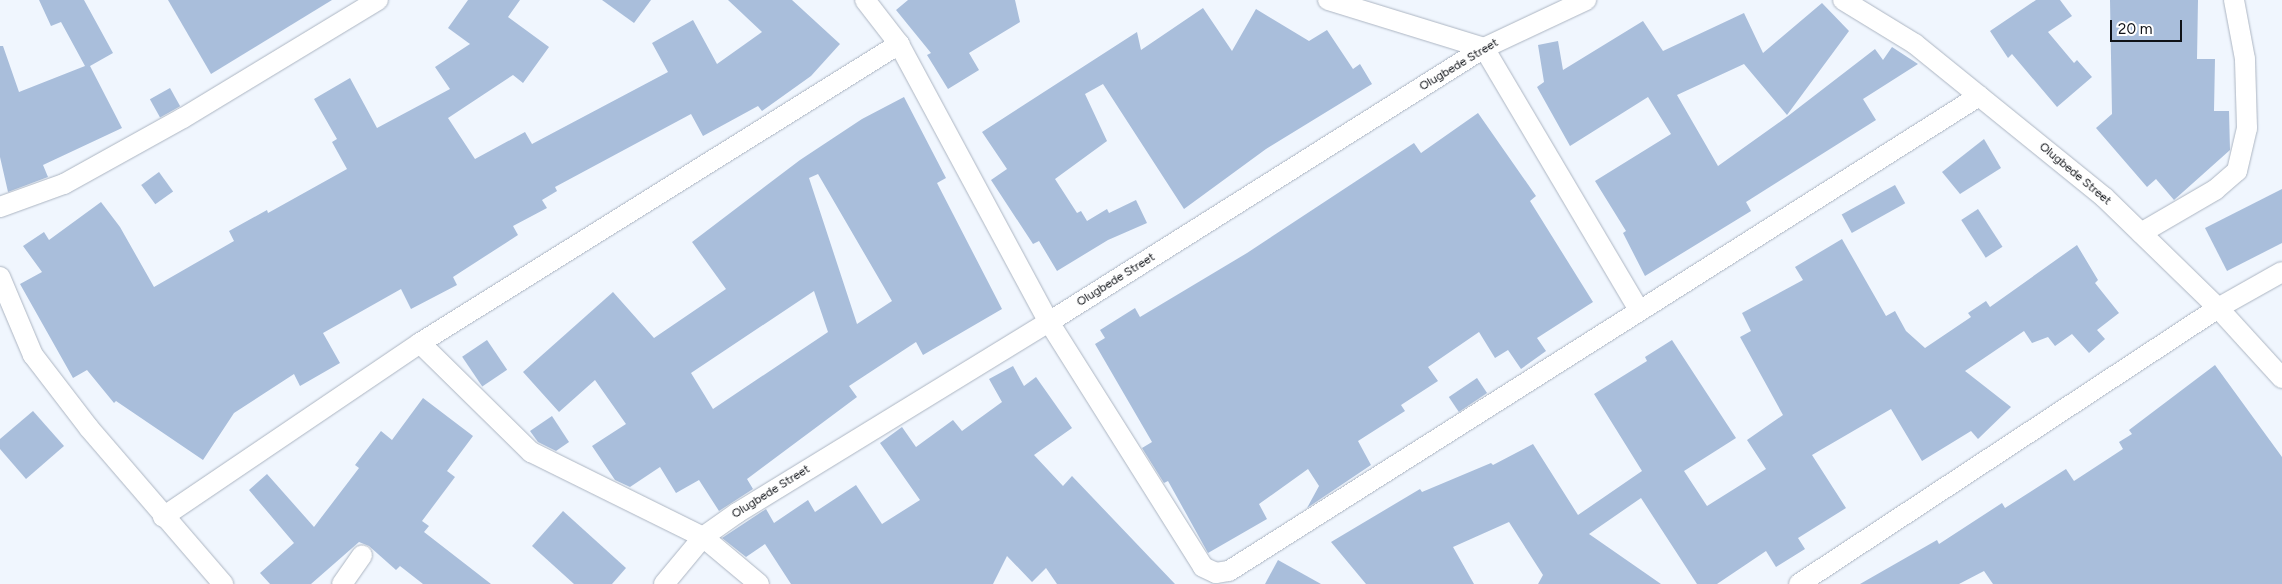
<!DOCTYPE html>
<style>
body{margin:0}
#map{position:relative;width:2282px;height:584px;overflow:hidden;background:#f0f6fe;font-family:Figtree,sans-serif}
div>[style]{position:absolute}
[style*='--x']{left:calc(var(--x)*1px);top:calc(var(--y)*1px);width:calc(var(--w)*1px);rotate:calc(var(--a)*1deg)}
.building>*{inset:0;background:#a9bedb;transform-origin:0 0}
.roads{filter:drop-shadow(0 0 1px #acb5c2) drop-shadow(0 0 1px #acb5c2)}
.minor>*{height:20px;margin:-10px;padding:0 10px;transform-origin:10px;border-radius:10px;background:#fff}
span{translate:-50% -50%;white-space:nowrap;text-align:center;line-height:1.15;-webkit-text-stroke:4.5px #fff;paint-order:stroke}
.street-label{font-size:12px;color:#0f1217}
.scale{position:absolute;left:2110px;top:20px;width:72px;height:22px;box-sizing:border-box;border:2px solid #0f1217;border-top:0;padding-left:6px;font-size:15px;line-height:18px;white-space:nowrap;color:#0f1217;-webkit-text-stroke:4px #fff;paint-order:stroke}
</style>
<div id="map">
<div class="building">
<div style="clip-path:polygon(39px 0,84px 0,113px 53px,90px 66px,122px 128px,43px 165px,48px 177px,8px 192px,0 157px,0 46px,3px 46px,19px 92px,85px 66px,61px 22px,51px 26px)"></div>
<div style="clip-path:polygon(168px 0,332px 0,211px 74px)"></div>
<div style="clip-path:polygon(468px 0,520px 0,508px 17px,549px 47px,523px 83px,513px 75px,448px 118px,475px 159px,525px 132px,532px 144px,668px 72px,652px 43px,693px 20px,717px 64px,762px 32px,728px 0,792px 0,840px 44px,811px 76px,762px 111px,758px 106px,703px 136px,691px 114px,555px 187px,557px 191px,542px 200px,547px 208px,513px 226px,518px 235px,453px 277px,457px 285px,411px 309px,401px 289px,323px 333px,340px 363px,300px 386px,294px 374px,234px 413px,203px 460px,116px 401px,114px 403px,87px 370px,73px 378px,20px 284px,42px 272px,23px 246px,44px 232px,49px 240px,101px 202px,120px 227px,154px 287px,234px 241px,229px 231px,267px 210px,268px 213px,347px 169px,332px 142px,337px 139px,314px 99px,350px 78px,377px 128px,450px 89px,435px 67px,470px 44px,448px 28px)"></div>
<div style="clip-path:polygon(602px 0,651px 0,634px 23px)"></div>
<div style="clip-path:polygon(908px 0,1015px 0,1020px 22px,969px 53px,979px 70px,948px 89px,927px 55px,931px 53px,896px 10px)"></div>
<div style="clip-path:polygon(2036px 0,2060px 0,2072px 16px,2048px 32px,2074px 63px,2077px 60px,2092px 77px,2057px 107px,2012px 54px,2008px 58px,1990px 31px)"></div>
<div style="clip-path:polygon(2110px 0,2198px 0,2197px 59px,2215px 59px,2214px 111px,2229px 111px,2230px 150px,2174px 200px,2156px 179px,2147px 187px,2096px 128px,2112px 114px)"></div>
<div style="clip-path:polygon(1822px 3px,1849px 31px,1787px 115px,1744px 64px,1677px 95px,1718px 166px,1788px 116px,1875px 49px,1883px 60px,1892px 47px,1918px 64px,1863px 99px,1876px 120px,1746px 202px,1751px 211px,1645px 276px,1623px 233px,1626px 231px,1595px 181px,1671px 134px,1648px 97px,1570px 146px,1537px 87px,1544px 82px,1538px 45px,1558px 41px,1563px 70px,1643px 21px,1663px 51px,1744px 13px,1763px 53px)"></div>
<div style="clip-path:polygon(1203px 8px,1232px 51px,1256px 9px,1309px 41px,1327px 30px,1353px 69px,1360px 64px,1372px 84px,1266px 149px,1184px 209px,1103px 84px,1085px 94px,1107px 141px,1055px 179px,1077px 213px,1081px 211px,1087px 221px,1107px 209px,1109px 213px,1136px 200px,1147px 223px,1108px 240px,1057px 271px,1039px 241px,1033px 244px,991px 180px,1007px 169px,982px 132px,1137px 32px,1141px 50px)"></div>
<div style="left:170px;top:88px;width:21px;height:23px;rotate:61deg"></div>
<div style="clip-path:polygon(evenodd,904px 97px,946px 178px,937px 183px,1002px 309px,923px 355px,916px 342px,849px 386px,857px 397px,747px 479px,753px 489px,719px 511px,699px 480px,676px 493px,660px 467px,630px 487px,615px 480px,592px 446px,626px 424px,595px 380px,559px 412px,523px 372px,613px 292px,654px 338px,726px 289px,692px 242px,800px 160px,862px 119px,904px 97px,818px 174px,892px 301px,857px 324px,809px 178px,818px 174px,904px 97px,814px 291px,828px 332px,713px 409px,691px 373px,814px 291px)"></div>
<div style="clip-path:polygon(1478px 113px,1536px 196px,1530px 201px,1593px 302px,1537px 338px,1546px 351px,1521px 369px,1508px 350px,1495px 358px,1479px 332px,1428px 367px,1438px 381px,1401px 405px,1405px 411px,1358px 441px,1371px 465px,1307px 508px,1319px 486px,1308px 469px,1259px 504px,1267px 519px,1208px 553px,1168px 481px,1164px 483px,1142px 448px,1152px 442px,1095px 344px,1105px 338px,1100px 330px,1135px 308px,1140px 317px,1247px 253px,1414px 143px,1421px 153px)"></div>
<div style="clip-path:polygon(1984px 139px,2001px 168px,1960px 194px,1942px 172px)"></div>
<div style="left:159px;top:172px;width:24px;height:22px;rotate:54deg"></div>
<div style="left:1895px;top:185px;width:21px;height:61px;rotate:61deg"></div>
<div style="clip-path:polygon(2282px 189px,2282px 243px,2227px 271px,2205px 228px)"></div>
<div style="left:1978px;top:209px;width:45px;height:20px;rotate:57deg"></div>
<div style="clip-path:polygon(1842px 239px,1886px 316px,1895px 311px,1906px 331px,1925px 348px,1971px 317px,1968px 313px,1986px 301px,1990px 307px,2077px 245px,2098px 280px,2095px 283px,2119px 313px,2097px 330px,2105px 339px,2089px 353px,2072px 334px,2055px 346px,2048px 337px,2032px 343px,2024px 331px,1965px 371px,2011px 407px,1978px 439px,1971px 431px,1922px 461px,1891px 409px,1812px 455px,1846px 508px,1798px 538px,1805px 549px,1776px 567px,1766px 551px,1717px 584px,1697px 584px,1641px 498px,1589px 534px,1661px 584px,1538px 584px,1543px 575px,1509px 522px,1453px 547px,1474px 584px,1366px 584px,1331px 542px,1420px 489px,1422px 492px,1491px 463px,1493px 465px,1533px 444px,1578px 515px,1642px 471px,1594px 394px,1647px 361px,1645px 357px,1672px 340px,1736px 438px,1684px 471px,1707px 506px,1766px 469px,1747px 440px,1783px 415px,1740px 337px,1751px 331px,1742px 313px,1803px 280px,1795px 267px)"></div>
<div style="left:487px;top:340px;width:36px;height:30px;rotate:56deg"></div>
<div style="clip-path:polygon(2215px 365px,2282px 457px,2282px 584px,1993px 584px,1984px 571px,1959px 584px,1860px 584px,1937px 540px,1939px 544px,2002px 503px,2005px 508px,2066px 469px,2074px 481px,2123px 449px,2119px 442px,2132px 434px,2129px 430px)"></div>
<div style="clip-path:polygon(1013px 366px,1024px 386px,1036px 377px,1072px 428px,1034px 455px,1063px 486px,1072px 476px,1175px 584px,1057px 584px,1046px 568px,1032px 582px,1007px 556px,993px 584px,791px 584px,765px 544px,746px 557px,722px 538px,766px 509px,774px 523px,808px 500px,815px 512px,856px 485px,882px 524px,920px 500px,880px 443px,902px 427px,916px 447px,953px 420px,962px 431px,1002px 402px,989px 379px)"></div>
<div style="left:1477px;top:378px;width:18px;height:34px;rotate:56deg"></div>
<div style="clip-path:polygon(423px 398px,473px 436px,447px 471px,455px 477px,422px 521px,429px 526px,424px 532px,491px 584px,423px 584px,400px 566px,396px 570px,369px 546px,359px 542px,311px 584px,270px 584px,260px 573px,294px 543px,249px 490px,267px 474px,314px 527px,359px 468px,355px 465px,381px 431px,392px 440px)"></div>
<div style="clip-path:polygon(33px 411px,64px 446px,26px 479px,0 449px,0 439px)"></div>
<div style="clip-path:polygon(552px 416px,569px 442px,556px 451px,538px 442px,530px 431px)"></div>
<div style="clip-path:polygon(563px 511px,626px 568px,612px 584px,574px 584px,532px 546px)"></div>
<div style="clip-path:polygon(1278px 560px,1321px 584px,1265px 584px)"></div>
</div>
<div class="roads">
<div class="minor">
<div style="--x:865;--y:0;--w:56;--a:52.3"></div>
<div style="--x:899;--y:44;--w:316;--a:61.7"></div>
<div style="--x:1049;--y:322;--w:289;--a:57.8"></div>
<div style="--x:1203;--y:567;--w:14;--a:25"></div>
<div style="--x:1216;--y:573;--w:13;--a:-9"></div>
<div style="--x:1229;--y:571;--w:888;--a:-32.35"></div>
<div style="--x:1328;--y:0;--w:163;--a:17.1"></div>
<div style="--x:1484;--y:48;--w:304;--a:59.4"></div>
<div style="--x:1843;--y:0;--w:84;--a:31.4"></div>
<div style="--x:1915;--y:44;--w:243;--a:39"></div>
<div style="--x:2104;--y:197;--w:159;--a:44.2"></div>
<div style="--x:2218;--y:308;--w:95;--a:47.6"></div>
<div style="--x:0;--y:207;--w:68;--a:-19.8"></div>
<div style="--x:64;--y:184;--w:136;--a:-29"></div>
<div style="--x:183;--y:118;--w:228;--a:-31.2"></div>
<div style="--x:2141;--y:233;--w:86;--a:-30.2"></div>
<div style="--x:2215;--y:190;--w:29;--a:-41"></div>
<div style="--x:2237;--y:171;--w:44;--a:-76.9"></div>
<div style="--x:2247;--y:128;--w:69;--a:-91.7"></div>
<div style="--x:2245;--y:59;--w:60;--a:-100.6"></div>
<div style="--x:0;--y:277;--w:85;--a:67.1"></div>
<div style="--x:33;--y:355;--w:92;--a:52.5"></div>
<div style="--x:89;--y:428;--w:206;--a:49.3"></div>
<div style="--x:420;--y:343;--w:156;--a:44.5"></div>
<div style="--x:531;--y:452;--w:192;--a:26.3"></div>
<div style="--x:703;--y:537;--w:73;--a:40"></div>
<div style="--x:163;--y:517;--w:310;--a:-34.1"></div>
<div style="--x:420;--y:343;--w:565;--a:-31.97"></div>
<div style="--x:342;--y:584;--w:35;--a:-55"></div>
<div style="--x:664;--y:584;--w:61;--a:-50.3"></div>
<div style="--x:703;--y:537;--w:42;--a:-35.2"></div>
<div style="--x:737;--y:513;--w:366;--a:-31.5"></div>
<div style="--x:1049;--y:322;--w:514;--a:-32.21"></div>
<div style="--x:1484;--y:48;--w:113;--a:-25.2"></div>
<div style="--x:1799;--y:584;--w:502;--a:-33.37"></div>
<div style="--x:2218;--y:308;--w:73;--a:-29.4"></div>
</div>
</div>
<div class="street-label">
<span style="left:1459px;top:65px;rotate:-31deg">Olugbede Street</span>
<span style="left:2075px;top:174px;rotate:40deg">Olugbede Street</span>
<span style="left:1116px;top:280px;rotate:-32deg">Olugbede Street</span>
<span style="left:771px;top:492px;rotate:-32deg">Olugbede Street</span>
</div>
<div class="scale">20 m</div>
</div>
